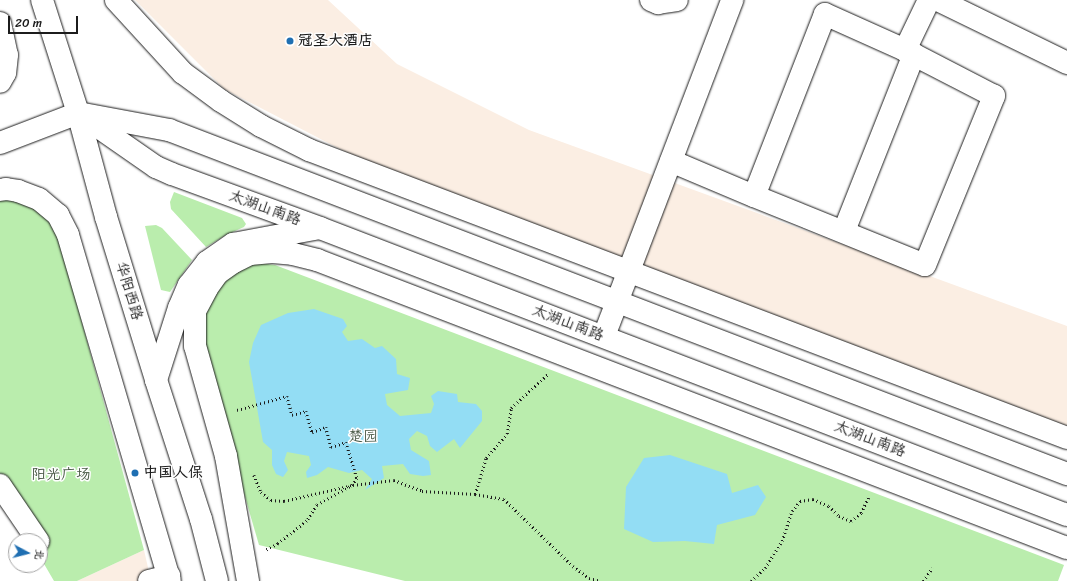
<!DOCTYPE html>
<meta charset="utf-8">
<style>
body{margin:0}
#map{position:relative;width:1067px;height:581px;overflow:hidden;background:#fff;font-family:Sriracha,"LXGW WenKai TC",sans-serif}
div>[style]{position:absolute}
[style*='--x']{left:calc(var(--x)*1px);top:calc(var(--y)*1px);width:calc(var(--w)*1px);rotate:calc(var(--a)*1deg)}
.built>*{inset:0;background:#fbeee3}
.green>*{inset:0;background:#baedad}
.water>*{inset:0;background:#93ddf4}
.path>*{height:2.5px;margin-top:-1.25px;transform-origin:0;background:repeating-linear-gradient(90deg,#1c1c1c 0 1px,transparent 0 4px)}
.roads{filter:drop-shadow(0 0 1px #1c1c1c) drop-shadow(0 0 1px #1c1c1c)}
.minor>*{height:22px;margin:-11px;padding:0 11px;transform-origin:11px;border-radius:11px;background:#fff}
.major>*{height:22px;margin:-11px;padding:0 11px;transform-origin:11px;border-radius:11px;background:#fff}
.dots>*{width:11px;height:11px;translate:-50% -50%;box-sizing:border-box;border:2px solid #fff;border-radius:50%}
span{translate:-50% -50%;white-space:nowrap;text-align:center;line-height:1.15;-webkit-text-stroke:3px #fff;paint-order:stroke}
.poi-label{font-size:15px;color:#1c1c1c;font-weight:700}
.left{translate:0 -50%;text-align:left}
.street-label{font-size:15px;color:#1c1c1c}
.park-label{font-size:15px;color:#4b5b48}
.north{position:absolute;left:8px;top:533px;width:40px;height:40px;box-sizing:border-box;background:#fff;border:1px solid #a4a4a4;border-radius:50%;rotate:97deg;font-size:11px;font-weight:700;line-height:16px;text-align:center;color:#1c1c1c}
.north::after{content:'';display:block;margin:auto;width:14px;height:18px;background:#1f6fb2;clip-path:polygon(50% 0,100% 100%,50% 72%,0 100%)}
.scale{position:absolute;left:8px;top:16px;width:70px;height:18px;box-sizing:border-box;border:2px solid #1c1c1c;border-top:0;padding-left:5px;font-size:12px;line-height:14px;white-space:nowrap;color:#1c1c1c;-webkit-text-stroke:3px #fff;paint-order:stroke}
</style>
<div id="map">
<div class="built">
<div style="clip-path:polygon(135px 0,328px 0,397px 64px,529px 130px,1067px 326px,1067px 426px,365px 162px,224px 89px)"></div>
<div style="clip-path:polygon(144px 550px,151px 581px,77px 581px)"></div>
</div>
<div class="green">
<div style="clip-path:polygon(174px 192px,242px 218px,246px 224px,244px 227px,226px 235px,206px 247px,171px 209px,170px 202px)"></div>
<div style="clip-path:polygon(5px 196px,42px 209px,59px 238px,144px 550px,77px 581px,54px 581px,40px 557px,40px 541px,0 492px,0 198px)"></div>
<div style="clip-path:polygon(156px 225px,162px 228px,192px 260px,170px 292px,161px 290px,145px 226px)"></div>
<div style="clip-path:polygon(252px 262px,275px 265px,1064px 565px,1058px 581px,405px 581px,259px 545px,201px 345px,203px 314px,211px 293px,234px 271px)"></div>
</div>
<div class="water">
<div style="clip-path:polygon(314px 309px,343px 319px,347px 326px,342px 332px,348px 341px,362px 339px,375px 348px,382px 346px,396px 359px,397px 374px,410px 378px,408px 390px,385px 394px,387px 405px,400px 416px,431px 413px,434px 404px,431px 396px,438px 391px,457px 394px,458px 402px,476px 404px,482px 411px,482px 421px,460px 448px,454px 439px,437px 452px,430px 446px,427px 436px,417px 431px,409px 439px,411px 450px,429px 461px,431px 475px,423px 476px,410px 474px,403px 464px,382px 466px,384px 478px,365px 490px,372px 479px,362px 470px,349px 473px,328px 467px,317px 475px,307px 478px,306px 472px,311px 465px,309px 456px,287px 452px,284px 461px,288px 470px,283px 477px,276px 474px,272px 465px,272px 450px,263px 442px,249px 362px,253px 343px,261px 325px,288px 313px)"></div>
<div style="clip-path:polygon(670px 455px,727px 474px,732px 493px,758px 485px,766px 497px,755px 515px,717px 525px,714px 544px,685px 541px,653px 542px,624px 529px,626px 487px,644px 458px)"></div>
</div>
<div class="path">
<div style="--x:237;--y:410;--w:52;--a:-15.6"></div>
<div style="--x:287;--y:396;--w:20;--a:75"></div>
<div style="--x:292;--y:415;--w:15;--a:-16"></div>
<div style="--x:306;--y:411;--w:22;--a:74"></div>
<div style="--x:312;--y:432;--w:15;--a:-20"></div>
<div style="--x:326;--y:427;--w:21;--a:76"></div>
<div style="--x:331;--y:447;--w:16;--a:-18"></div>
<div style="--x:346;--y:442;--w:38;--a:73"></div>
<div style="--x:357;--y:478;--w:8;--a:120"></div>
<div style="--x:353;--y:485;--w:41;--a:150.9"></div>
<div style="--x:317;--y:505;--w:19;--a:122"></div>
<div style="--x:307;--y:521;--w:37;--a:142"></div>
<div style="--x:278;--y:544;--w:13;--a:153"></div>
<div style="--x:254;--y:475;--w:18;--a:68"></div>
<div style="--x:261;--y:492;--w:13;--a:39"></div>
<div style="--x:271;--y:500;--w:13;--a:4"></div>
<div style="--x:284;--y:501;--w:71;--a:-13.1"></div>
<div style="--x:353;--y:485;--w:41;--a:-7"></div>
<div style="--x:394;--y:480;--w:30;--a:21"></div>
<div style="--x:422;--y:491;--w:53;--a:3.2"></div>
<div style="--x:475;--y:494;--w:29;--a:10"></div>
<div style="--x:504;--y:499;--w:96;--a:44.2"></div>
<div style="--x:573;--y:566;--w:20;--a:37"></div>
<div style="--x:589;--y:578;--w:12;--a:14"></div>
<div style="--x:475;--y:494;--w:38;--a:-73"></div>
<div style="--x:486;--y:458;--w:32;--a:-49"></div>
<div style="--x:507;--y:434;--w:26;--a:-81"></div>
<div style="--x:511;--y:408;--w:50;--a:-42.6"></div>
<div style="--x:751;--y:581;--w:19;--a:-43"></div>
<div style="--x:765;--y:568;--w:32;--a:-58"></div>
<div style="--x:782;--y:541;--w:32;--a:-72"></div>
<div style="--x:792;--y:511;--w:13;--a:-51"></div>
<div style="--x:800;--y:501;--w:13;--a:-9"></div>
<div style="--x:813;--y:499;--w:17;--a:24"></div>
<div style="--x:829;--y:506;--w:14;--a:45"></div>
<div style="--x:839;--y:516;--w:13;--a:23"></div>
<div style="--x:851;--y:521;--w:13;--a:-39"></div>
<div style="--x:861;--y:513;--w:19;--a:-65"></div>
<div style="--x:923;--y:581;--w:16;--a:-55"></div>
</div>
<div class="roads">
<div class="minor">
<div style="--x:116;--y:0;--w:99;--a:47.5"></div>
<div style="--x:183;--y:73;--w:47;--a:36.4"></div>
<div style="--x:221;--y:101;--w:47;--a:32"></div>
<div style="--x:261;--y:126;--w:54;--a:26.6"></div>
<div style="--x:309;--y:150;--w:811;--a:20.8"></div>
<div style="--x:651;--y:0;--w:8;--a:23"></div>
<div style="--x:658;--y:3;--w:19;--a:-9"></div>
<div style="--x:938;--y:0;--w:144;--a:26"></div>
<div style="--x:0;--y:23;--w:33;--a:78"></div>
<div style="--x:7;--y:55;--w:18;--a:96"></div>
<div style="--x:5;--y:73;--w:10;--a:119"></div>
<div style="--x:905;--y:50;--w:55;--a:-64.4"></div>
<div style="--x:671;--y:161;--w:90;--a:22.9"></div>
<div style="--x:754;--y:196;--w:184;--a:22"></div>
<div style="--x:925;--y:265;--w:183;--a:-67.8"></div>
<div style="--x:994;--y:96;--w:100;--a:-152.7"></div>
<div style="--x:905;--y:50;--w:88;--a:-155.8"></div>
<div style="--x:825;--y:14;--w:195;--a:111.3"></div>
<div style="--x:0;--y:190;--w:6;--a:-9"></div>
<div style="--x:6;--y:189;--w:12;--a:9"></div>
<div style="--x:18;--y:191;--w:22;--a:21"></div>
<div style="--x:39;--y:199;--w:25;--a:40"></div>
<div style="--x:58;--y:215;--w:22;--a:63"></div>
<div style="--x:68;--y:235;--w:361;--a:73.6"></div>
<div style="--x:844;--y:231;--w:190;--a:-68.4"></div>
<div style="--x:604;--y:336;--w:360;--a:-69.1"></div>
<div style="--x:0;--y:485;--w:68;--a:55.8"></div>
<div style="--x:149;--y:581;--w:21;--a:-14"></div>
<div style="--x:248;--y:581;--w:127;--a:-100"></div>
<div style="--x:226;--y:456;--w:114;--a:-105.7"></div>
<div style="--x:195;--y:346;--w:35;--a:-90"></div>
<div style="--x:195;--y:311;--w:26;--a:-62"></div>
<div style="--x:207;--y:288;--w:19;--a:-54"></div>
<div style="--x:218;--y:273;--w:19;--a:-35"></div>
<div style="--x:234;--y:262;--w:18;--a:-27"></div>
<div style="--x:250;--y:254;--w:22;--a:-5"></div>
<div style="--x:272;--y:252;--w:21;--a:5"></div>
<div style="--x:293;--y:254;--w:25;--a:14"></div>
<div style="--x:317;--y:260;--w:803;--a:21.01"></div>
</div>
<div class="major">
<div style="--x:42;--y:0;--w:119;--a:72.3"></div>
<div style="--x:78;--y:113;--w:108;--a:74.9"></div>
<div style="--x:106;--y:217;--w:170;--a:72.9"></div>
<div style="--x:156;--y:380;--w:146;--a:72.1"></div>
<div style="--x:201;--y:519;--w:64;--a:75.5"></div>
<div style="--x:84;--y:117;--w:88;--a:34.8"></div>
<div style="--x:156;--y:167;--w:17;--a:24"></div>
<div style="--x:172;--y:174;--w:158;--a:20"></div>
<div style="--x:320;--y:228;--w:800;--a:21.02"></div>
<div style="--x:0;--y:143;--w:84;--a:-21"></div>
<div style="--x:78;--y:113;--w:93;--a:10.6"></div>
<div style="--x:169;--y:130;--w:962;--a:20.96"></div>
<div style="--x:156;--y:380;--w:76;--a:-72.3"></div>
<div style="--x:179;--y:308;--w:25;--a:-67"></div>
<div style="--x:189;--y:285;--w:29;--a:-52"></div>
<div style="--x:207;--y:262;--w:32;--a:-35"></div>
<div style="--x:233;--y:244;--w:87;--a:-10.5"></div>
</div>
</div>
<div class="dots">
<div style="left:290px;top:41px;background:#1f6fb2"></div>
<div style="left:135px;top:473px;background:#1f6fb2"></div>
</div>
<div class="poi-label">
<span class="left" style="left:298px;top:41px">冠圣大酒店</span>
<span class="left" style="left:143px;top:473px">中国人保</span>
</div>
<div class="street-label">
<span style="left:265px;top:208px;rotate:20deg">太湖山南路</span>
<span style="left:129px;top:291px;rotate:73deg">华阳西路</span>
<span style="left:568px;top:323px;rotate:21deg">太湖山南路</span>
<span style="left:870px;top:439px;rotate:21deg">太湖山南路</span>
</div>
<div class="park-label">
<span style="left:363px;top:437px">楚园</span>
<span style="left:61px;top:475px">阳光广场</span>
</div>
<div class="north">北</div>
<div class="scale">20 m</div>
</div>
